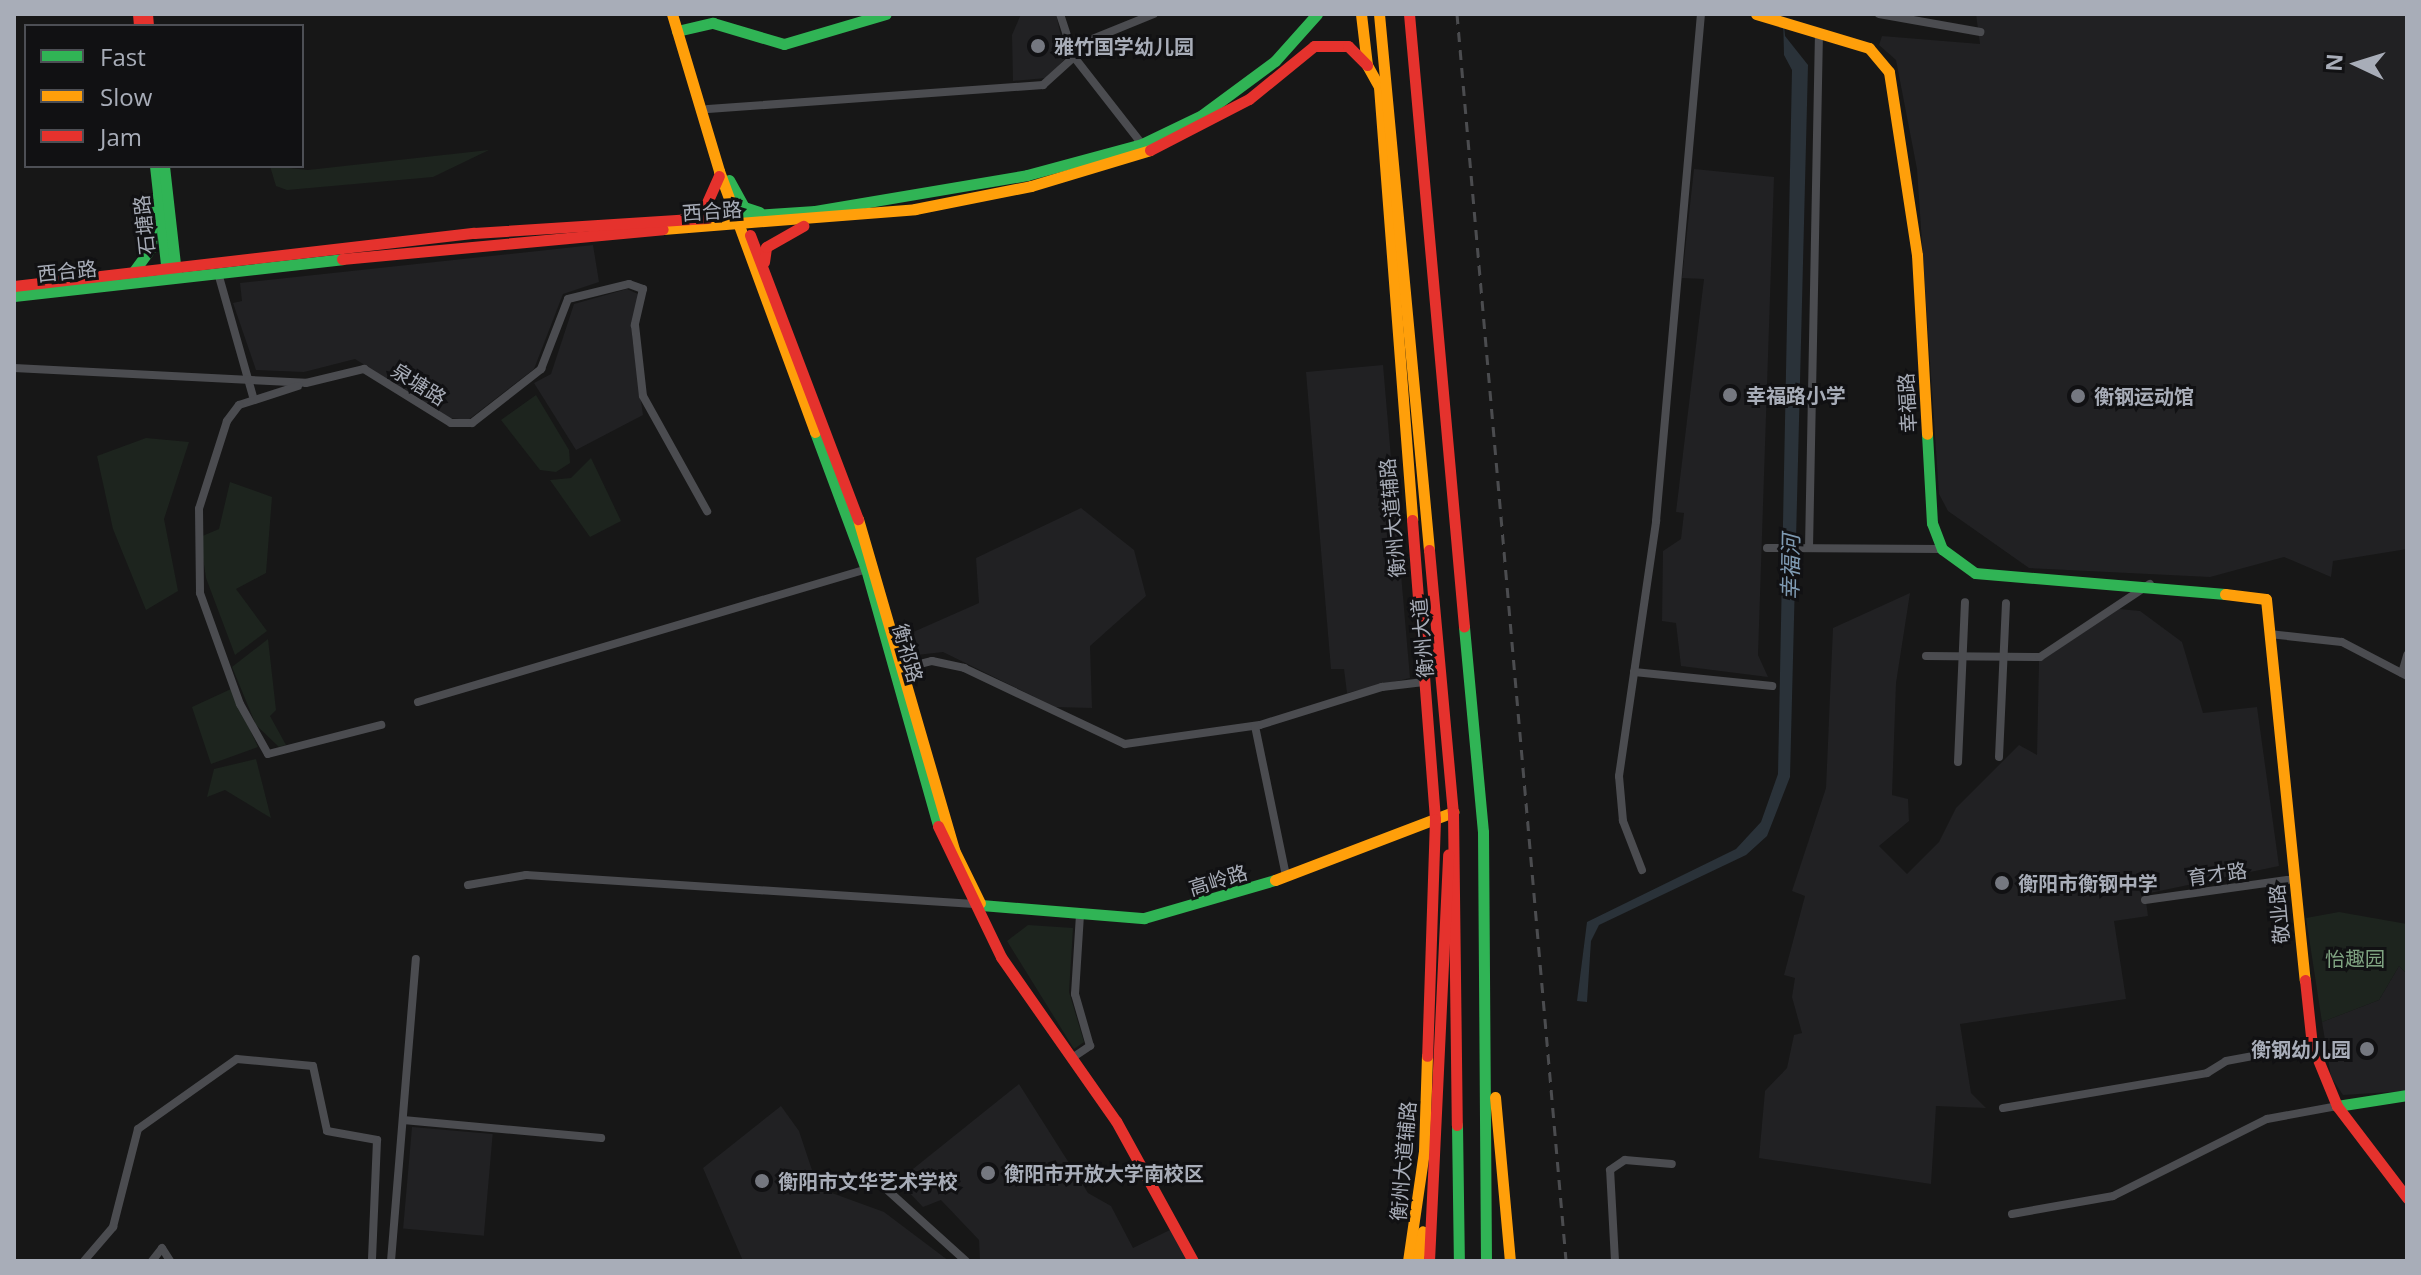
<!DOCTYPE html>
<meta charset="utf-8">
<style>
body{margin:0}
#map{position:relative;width:2421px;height:1275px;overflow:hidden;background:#171717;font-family:"Open Sans","Noto Sans SC",sans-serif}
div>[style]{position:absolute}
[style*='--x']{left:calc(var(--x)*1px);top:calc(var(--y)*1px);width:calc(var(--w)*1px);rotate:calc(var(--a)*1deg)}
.built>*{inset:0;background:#212123;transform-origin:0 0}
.green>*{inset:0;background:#1d241e}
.water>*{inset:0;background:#2a3239}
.street>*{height:8px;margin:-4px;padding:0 4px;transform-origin:4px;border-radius:4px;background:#4b4c50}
.fast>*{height:11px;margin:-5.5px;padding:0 5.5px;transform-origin:5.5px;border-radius:5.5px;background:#30b455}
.slow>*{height:11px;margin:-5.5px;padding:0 5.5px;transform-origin:5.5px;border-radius:5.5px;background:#ff9f0a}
.jam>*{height:11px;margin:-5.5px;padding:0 5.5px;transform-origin:5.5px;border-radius:5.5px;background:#e5322d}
.rail>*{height:3px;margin-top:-1.5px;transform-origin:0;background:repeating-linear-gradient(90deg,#4b4c4f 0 10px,transparent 0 18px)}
.dots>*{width:22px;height:22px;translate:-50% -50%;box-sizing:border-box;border:4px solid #111113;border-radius:50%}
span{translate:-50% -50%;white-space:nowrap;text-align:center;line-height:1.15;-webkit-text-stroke:6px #111113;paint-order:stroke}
.poi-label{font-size:20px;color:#a8adb8;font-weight:700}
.left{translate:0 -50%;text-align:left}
.right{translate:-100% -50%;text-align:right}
.street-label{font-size:20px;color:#a8adb8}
.park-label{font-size:20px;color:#7fa381}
.water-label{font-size:22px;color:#7f9bb3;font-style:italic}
.frame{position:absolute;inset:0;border:16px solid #a8adb8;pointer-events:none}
.legend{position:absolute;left:24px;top:24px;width:280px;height:144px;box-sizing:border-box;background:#111113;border:2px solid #4d4f55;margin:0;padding:10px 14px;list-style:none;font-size:24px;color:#a8adb8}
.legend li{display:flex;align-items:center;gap:16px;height:40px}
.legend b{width:40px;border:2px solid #4d4f55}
.north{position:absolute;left:2317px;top:24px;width:80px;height:80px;-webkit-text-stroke:6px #111113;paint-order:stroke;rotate:274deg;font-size:22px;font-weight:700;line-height:32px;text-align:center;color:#a8adb8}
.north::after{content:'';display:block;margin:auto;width:28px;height:36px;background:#a8adb8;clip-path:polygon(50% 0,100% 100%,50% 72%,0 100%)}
</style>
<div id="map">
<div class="built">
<div style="clip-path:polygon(1021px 14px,1056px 14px,1066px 58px,1046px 78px,1013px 81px,1012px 35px)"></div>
<div style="clip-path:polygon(1976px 14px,2407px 14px,2407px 549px,2333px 561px,2331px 577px,2284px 557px,2210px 577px,2029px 568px,1948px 511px,1939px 494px,1917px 169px,1896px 60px,1879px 45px,1882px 36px,1980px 44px)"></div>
<div style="clip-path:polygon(1694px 169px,1774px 177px,1758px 655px,1768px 677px,1681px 666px,1676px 623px,1662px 621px,1663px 551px,1681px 539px,1684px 513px,1676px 512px,1704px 279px,1682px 278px)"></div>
<div style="clip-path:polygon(593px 245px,599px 282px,563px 294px,534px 369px,468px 420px,450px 418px,355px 359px,304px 372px,256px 370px,233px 303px,242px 301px,240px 283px)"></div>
<div style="clip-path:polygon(627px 289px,638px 294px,632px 336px,643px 415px,576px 450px,534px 383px,551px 374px,574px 304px)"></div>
<div style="clip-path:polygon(1383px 365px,1410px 678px,1347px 693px,1344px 669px,1331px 669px,1306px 372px)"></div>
<div style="clip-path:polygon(1081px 508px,1134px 550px,1146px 596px,1090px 646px,1092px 708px,1055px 707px,943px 652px,917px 655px,911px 633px,979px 603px,976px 558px)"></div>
<div style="clip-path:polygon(1910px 593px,1896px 683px,1892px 795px,1908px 799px,1909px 821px,1879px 846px,1907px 874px,1939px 842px,1956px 808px,2019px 745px,2037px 755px,2039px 662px,2119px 609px,2140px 611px,2182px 642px,2203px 713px,2257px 707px,2279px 866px,2145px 894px,2148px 916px,2114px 921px,2126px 999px,1960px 1024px,1971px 1093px,1986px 1108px,1936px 1106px,1931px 1184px,1759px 1158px,1765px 1091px,1787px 1068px,1794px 1035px,1802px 1033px,1792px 997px,1795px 978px,1784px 975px,1805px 896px,1792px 891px,1826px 788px,1833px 628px)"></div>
<div style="clip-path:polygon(2399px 966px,2407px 974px,2407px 1091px,2343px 1095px,2331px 1077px,2322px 1022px,2379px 1000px)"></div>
<div style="clip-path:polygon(1019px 1084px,1088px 1193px,1111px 1206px,1133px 1248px,1172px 1229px,1190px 1261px,980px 1261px,979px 1240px,941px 1200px,923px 1207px,898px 1181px)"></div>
<div style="clip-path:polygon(781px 1106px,799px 1131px,818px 1188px,884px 1212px,949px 1261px,743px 1261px,703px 1168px)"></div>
<div style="left:412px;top:1127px;width:81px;height:102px;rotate:5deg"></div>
</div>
<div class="green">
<div style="clip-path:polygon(489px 150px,433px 177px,287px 190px,276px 186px,270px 166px,308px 170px)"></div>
<div style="clip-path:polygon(536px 395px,569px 450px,570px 463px,556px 472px,540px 470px,501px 420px)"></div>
<div style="clip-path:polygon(146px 438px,189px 442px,164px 519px,178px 591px,146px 610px,113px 529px,97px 456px)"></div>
<div style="clip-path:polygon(591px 458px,621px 521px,590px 537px,550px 480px,571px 478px)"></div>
<div style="clip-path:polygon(230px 482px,272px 497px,266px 573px,236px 589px,267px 631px,235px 655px,206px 578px,200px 537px,219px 529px)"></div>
<div style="clip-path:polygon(268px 639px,276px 710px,270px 716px,286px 745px,279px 747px,256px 725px,232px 667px)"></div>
<div style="clip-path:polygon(231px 689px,258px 747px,211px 764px,192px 707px)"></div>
<div style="clip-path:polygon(256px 759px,271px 818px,225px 790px,207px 797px,214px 769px)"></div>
<div style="clip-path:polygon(2339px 912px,2407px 924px,2407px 974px,2399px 966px,2379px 1000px,2322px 1022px,2306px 918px)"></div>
<div style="clip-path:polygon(1028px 925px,1073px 928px,1069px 992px,1084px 1042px,1074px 1049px,1007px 941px)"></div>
</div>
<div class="water">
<div style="clip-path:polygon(1783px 14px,1785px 36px,1808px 65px,1790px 777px,1767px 836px,1746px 855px,1599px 925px,1591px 941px,1587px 1002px,1577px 1001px,1587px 922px,1736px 849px,1761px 822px,1778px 774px,1792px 70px,1784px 55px)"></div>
</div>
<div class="street">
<div style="--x:1060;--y:14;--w:45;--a:72"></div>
<div style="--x:1074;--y:57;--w:110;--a:52"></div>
<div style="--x:1879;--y:14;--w:103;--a:10.1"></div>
<div style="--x:1085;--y:42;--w:74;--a:-22.1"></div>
<div style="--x:708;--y:109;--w:336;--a:-4.1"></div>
<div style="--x:1043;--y:85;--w:42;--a:-42.1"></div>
<div style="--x:218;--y:273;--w:132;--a:74.2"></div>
<div style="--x:14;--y:368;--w:292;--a:2.9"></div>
<div style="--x:306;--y:383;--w:60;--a:-13.6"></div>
<div style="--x:364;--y:369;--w:102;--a:31.8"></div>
<div style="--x:451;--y:423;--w:21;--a:0"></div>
<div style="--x:472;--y:423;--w:88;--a:-38"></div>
<div style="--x:541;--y:369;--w:75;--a:-68.9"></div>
<div style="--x:568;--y:299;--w:63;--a:-13.8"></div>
<div style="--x:629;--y:284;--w:15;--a:20"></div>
<div style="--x:643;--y:289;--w:37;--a:103"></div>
<div style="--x:635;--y:325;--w:71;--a:83.6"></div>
<div style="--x:643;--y:396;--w:132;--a:60.9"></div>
<div style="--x:298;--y:386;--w:62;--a:162.1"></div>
<div style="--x:239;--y:405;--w:20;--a:127"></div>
<div style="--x:227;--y:421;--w:92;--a:107.7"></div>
<div style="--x:199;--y:509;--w:84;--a:89.3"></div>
<div style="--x:200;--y:593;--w:118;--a:70.2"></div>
<div style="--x:240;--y:704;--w:57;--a:60.8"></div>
<div style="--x:268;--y:754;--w:117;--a:-14.4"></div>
<div style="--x:1767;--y:548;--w:175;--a:0.3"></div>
<div style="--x:1809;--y:548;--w:515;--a:-88.89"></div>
<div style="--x:2269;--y:634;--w:73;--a:6.3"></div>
<div style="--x:2342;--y:642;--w:73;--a:27.6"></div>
<div style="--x:1926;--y:656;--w:114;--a:0.5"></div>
<div style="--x:2040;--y:657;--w:132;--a:-33.6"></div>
<div style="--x:904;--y:668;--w:29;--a:-14"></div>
<div style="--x:932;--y:661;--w:33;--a:12"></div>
<div style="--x:964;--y:668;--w:178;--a:25.3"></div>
<div style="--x:1125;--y:744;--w:136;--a:-8"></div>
<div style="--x:1260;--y:725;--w:128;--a:-17.3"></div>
<div style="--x:1382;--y:687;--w:42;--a:-6.8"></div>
<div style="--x:1634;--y:672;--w:139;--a:5.8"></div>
<div style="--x:2402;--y:673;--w:19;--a:-74"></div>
<div style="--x:418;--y:702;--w:471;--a:-16.5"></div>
<div style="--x:1255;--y:726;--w:153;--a:78.3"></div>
<div style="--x:1999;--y:757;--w:154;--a:-87.4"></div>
<div style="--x:1958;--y:762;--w:160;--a:-87.5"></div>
<div style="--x:1642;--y:870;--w:53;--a:-111.2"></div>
<div style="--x:1623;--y:821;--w:45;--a:-95.1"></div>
<div style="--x:1619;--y:776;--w:258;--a:-81.7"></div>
<div style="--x:1656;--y:521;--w:509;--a:-84.93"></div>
<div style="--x:468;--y:885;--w:59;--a:-9.8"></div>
<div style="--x:526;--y:875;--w:449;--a:3.7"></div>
<div style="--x:2145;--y:900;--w:150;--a:-8"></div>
<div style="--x:1072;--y:1058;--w:22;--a:-34"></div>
<div style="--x:1090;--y:1046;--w:54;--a:-106.1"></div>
<div style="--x:1075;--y:994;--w:80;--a:-86.4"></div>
<div style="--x:2003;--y:1108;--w:207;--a:-9.7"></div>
<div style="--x:2207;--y:1073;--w:22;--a:-32"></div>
<div style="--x:2226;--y:1061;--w:87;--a:-10.5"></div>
<div style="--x:403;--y:1120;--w:199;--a:5.2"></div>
<div style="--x:884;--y:1187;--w:110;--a:42.1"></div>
<div style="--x:2012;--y:1214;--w:103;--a:-10.1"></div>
<div style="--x:2113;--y:1196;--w:172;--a:-26.6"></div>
<div style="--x:2267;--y:1119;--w:71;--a:-10.5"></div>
<div style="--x:84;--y:1261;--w:45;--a:-49.5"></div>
<div style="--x:113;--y:1227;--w:101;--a:-75.7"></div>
<div style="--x:138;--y:1129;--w:121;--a:-35.3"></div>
<div style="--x:237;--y:1059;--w:76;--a:5.3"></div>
<div style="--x:313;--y:1066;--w:66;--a:77.8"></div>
<div style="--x:327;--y:1131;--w:51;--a:10.2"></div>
<div style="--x:377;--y:1140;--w:121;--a:92.4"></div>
<div style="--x:152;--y:1261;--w:16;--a:-52"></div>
<div style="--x:162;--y:1248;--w:15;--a:58"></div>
<div style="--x:391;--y:1261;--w:303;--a:-85.3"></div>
<div style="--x:1615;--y:1261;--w:91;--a:-93.1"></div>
<div style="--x:1610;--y:1170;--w:18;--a:-34"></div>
<div style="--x:1625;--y:1160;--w:47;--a:4.9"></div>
</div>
<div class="fast">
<div style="--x:677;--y:31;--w:37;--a:-13"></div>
<div style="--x:713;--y:23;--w:74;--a:16.5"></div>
<div style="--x:784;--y:44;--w:106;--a:-16.4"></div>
<div style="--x:155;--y:166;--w:108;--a:83.6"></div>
<div style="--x:164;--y:166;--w:108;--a:83.6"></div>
<div style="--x:729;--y:180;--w:31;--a:61"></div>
<div style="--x:744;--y:207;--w:16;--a:18"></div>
<div style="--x:708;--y:218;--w:107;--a:-3.7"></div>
<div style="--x:815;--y:211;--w:215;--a:-9.6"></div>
<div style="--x:1027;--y:175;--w:119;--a:-15.1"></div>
<div style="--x:1142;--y:144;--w:67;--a:-25.8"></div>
<div style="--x:1202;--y:115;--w:91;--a:-36.5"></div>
<div style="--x:1275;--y:61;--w:63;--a:-48.2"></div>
<div style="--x:134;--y:271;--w:29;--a:-54"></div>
<div style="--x:151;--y:248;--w:49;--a:-87.7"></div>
<div style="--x:14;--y:296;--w:330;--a:-6.4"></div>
<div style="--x:815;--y:432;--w:146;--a:69.6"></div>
<div style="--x:866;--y:569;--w:267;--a:74.3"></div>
<div style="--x:1927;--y:434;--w:89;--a:86.8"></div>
<div style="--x:1932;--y:523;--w:28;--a:69"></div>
<div style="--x:1942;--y:549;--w:41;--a:36"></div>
<div style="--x:1975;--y:573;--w:251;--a:4.8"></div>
<div style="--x:1464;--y:627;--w:206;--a:84.7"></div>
<div style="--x:1483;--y:832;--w:429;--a:89.6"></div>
<div style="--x:981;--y:905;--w:164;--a:4.6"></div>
<div style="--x:1144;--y:918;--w:136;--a:-16.2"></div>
<div style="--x:2337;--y:1106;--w:71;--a:-8.9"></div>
<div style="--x:1457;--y:1125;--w:136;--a:89.2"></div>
</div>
<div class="slow">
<div style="--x:672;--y:14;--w:164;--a:73.3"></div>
<div style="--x:719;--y:171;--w:278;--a:69.8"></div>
<div style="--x:1361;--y:14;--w:51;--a:83.3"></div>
<div style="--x:1367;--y:65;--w:25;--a:61"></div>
<div style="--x:1379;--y:87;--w:434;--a:85.6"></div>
<div style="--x:1379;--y:14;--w:538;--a:84.67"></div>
<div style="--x:1756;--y:14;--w:118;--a:16.7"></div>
<div style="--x:1869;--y:48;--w:31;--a:50"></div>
<div style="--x:1889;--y:72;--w:185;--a:81.3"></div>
<div style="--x:1917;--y:255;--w:179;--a:86.8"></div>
<div style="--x:663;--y:229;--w:253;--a:-4.5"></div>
<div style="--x:915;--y:209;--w:118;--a:-11.2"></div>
<div style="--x:1031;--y:186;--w:124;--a:-16.8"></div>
<div style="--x:858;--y:519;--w:345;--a:73.8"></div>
<div style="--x:954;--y:850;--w:59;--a:63.9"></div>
<div style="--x:2225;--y:594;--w:41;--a:7"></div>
<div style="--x:2266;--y:599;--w:383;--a:84.2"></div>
<div style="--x:1275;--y:880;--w:191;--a:-20.9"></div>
<div style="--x:1495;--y:1097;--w:165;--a:84.8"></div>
<div style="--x:1408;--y:1261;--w:111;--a:-81.7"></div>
<div style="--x:1424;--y:1151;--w:95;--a:-88.2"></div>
<div style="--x:1418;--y:1261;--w:30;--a:-81"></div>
</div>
<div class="jam">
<div style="--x:138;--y:14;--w:12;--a:85"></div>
<div style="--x:147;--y:14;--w:12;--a:85"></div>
<div style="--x:1409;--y:14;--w:615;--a:84.87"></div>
<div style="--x:1150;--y:150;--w:111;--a:-27.3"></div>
<div style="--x:1249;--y:99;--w:84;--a:-39.2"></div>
<div style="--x:1314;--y:46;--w:34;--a:0"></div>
<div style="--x:1348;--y:46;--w:27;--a:45"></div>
<div style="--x:684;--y:218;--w:24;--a:-28"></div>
<div style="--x:705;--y:207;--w:34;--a:-66"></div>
<div style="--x:750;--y:235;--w:304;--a:69.2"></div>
<div style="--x:342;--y:259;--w:322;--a:-5.3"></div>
<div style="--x:764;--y:262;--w:15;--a:-82"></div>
<div style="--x:766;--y:247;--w:43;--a:-29.6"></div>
<div style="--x:14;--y:286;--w:463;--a:-6.6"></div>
<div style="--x:474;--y:233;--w:234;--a:-3.7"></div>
<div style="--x:1412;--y:520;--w:300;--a:85.6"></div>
<div style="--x:1435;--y:819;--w:237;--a:91.9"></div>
<div style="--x:1429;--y:550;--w:263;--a:84.8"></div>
<div style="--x:1453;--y:812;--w:313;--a:89.3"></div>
<div style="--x:938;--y:826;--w:145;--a:64.3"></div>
<div style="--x:1001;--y:957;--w:200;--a:55"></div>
<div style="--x:1116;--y:1121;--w:160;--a:61.2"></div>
<div style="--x:2305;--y:980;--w:65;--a:83.9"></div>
<div style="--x:2312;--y:1045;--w:66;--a:67.7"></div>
<div style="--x:2337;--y:1106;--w:116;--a:52.7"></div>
<div style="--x:1429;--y:1261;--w:407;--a:-87.3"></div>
</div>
<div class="rail">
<div style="--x:1457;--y:14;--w:1252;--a:85"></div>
</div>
<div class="dots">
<div style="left:1038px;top:46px;background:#757880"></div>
<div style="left:1730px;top:395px;background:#757880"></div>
<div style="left:2078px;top:396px;background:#757880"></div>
<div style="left:2002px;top:883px;background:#757880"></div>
<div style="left:2367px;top:1049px;background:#757880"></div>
<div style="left:988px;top:1173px;background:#757880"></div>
<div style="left:762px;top:1181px;background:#757880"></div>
</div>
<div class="poi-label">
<span class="left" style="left:1054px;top:46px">雅竹国学幼儿园</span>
<span class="left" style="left:1746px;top:395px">幸福路小学</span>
<span class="left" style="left:2094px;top:396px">衡钢运动馆</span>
<span class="left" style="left:2018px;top:883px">衡阳市衡钢中学</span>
<span class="right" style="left:2351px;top:1049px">衡钢幼儿园</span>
<span class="left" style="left:1004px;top:1173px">衡阳市开放大学南校区</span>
<span class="left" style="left:778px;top:1181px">衡阳市文华艺术学校</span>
</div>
<div class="street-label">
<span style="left:712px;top:211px;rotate:-4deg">西合路</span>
<span style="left:144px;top:225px;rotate:-96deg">石塘路</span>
<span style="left:67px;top:271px;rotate:-6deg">西合路</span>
<span style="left:419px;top:384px;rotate:32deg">泉塘路</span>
<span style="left:1907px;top:403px;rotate:-93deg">幸福路</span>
<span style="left:1392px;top:518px;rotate:-95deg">衡州大道辅路</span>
<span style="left:1422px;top:638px;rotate:-95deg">衡州大道</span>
<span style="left:908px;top:653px;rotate:74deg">衡祁路</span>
<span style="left:2217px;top:874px;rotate:-8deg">育才路</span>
<span style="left:1218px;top:880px;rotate:-17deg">高岭路</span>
<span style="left:2279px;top:914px;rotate:-95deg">敬业路</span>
<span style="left:1403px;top:1161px;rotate:-85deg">衡州大道辅路</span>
</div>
<div class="park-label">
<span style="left:2355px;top:958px">怡趣园</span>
</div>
<div class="water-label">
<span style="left:1790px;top:567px;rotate:-89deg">幸福河</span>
</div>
<div class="frame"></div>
<ul class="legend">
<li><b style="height:10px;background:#30b455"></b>Fast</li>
<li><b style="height:10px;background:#ff9f0a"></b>Slow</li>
<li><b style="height:10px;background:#e5322d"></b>Jam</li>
</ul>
<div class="north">N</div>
</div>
